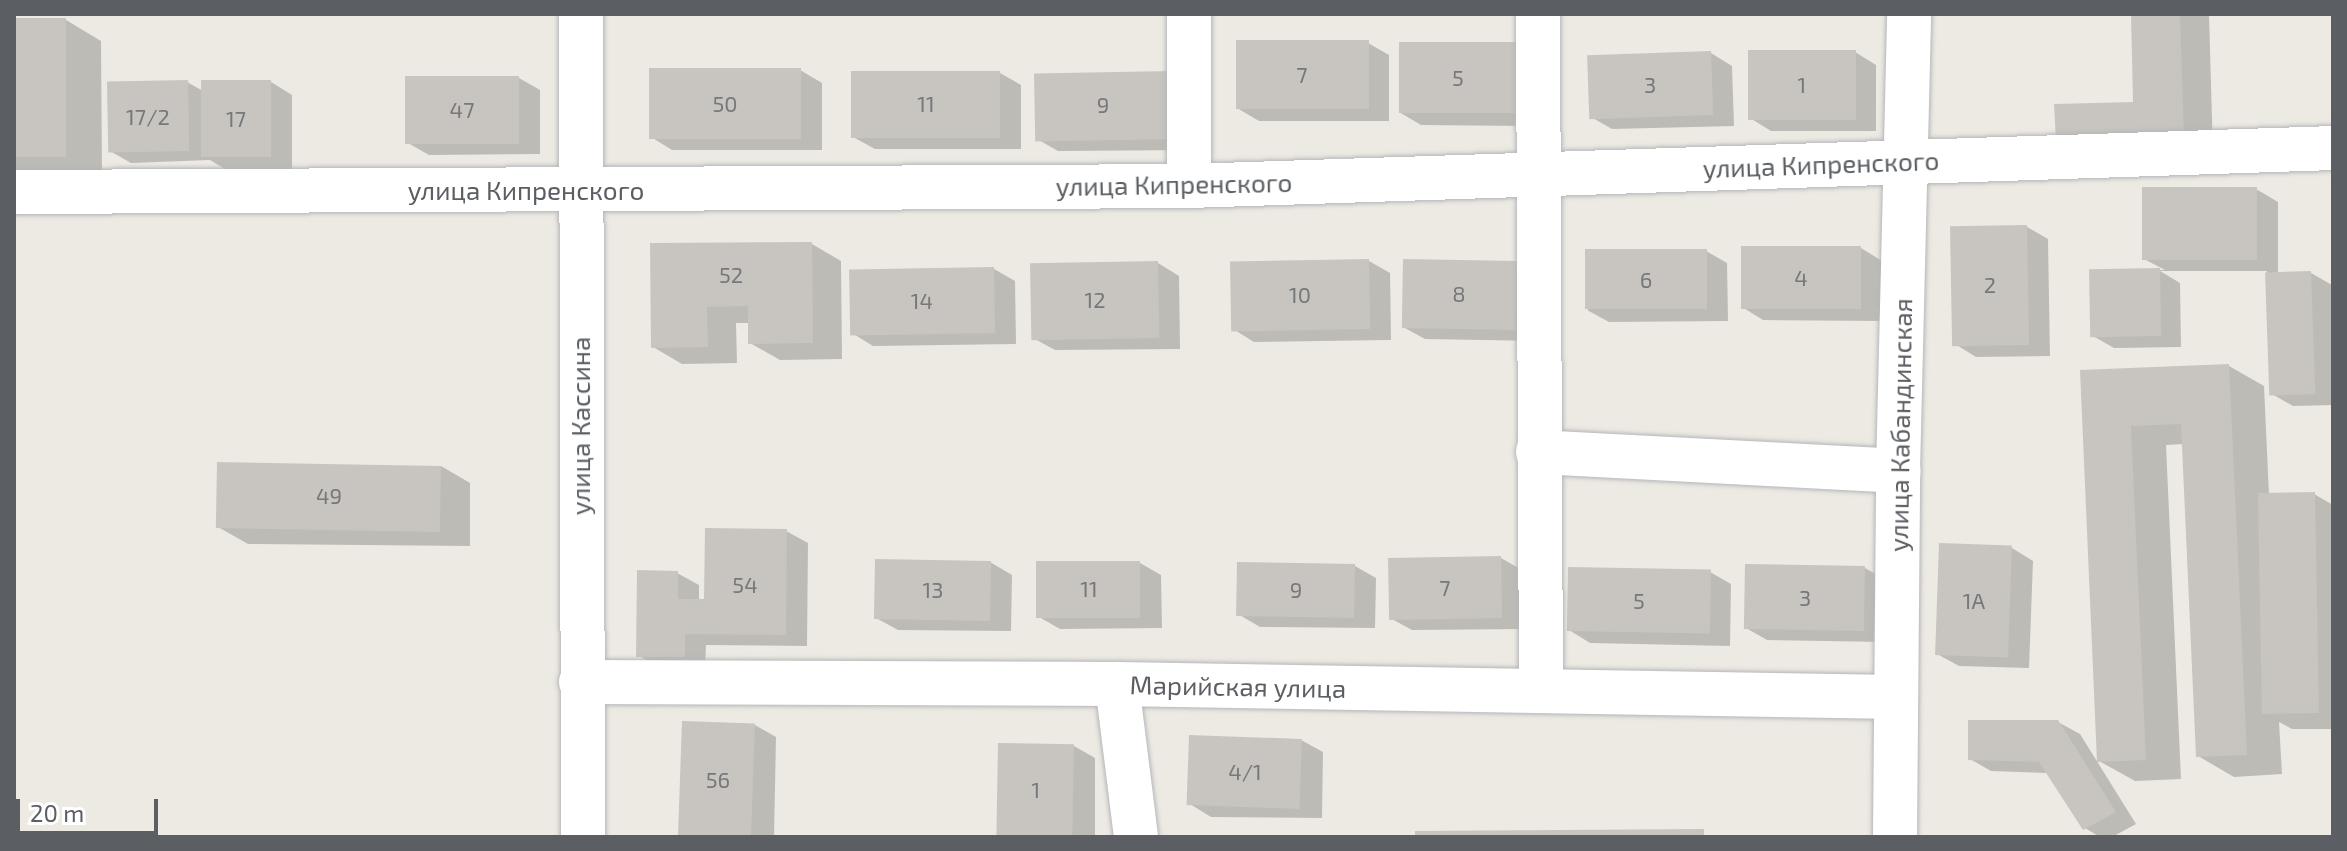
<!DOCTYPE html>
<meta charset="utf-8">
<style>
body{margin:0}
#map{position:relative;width:2347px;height:851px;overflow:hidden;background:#edeae3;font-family:"Exo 2",sans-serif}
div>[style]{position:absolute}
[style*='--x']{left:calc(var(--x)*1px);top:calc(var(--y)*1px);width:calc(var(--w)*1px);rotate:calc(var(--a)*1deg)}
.shadow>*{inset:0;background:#0003}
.building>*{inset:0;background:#c8c5c0;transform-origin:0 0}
.roads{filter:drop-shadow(0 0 2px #b4b6b9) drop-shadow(0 0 2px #b4b6b9)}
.minor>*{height:44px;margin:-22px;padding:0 22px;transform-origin:22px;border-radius:22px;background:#fff}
span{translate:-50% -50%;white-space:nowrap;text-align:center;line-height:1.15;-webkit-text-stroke:6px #fff;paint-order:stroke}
.number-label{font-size:22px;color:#76787a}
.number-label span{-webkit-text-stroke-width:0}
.street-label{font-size:26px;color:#5b5f63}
.frame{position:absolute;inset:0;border:16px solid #5b5f63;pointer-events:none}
.scale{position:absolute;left:16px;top:799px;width:142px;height:36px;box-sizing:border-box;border:4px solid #5b5f63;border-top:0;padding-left:10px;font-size:24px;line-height:28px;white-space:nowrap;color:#5b5f63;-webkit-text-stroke:6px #fff;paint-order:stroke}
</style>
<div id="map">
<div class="shadow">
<div style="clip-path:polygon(2133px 14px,2209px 14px,2213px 154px,2135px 104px)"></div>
<div style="clip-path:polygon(14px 20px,66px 20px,101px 41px,102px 177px,14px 173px)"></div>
<div style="clip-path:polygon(1368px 43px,1389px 55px,1389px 121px,1259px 121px,1237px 108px)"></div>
<div style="clip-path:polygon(1855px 52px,1876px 65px,1876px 131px,1771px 131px,1750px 118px)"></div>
<div style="clip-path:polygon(1711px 53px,1732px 66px,1734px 126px,1612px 129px,1591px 117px)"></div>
<div style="clip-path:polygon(1539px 57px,1538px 126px,1421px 125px,1399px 112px)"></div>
<div style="clip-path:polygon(800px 70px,822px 83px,822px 150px,672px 150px,651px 137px)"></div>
<div style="clip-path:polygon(1000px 73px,1021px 85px,1021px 149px,875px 149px,853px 137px)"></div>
<div style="clip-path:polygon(1036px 74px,1193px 150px,1058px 151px,1037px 139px)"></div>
<div style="clip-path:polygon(519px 78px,540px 90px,540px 154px,429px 155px,408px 143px)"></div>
<div style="clip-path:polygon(187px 82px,203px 91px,271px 82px,292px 95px,292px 169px,225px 169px,210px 160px,131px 163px,110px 151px)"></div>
<div style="clip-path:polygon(2256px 189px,2278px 202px,2278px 274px,2311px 273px,2332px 285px,2333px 405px,2293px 406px,2272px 394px,2267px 271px,2160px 271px,2180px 283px,2181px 347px,2114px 348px,2093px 336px,2092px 271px,2165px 270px,2144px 259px)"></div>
<div style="clip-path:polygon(2027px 227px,2048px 239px,2050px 356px,1976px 357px,1955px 344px)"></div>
<div style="clip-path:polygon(812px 244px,841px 261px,842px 359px,780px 360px,750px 343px,750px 323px,736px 323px,737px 363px,682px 364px,653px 347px,652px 245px)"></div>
<div style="clip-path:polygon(1861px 248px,1882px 261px,1882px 321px,1763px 320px,1742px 307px)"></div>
<div style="clip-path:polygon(1706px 251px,1727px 263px,1728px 321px,1609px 322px,1587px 310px)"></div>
<div style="clip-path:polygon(1369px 261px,1390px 273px,1391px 340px,1254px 342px,1233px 329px)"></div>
<div style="clip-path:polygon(1158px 263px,1179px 276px,1180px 349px,1055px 350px,1033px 338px)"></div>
<div style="clip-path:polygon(1516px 263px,1538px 275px,1537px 341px,1425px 339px,1403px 327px)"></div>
<div style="clip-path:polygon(994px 269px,1015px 281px,1016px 344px,873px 346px,852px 333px)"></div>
<div style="clip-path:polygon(2229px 366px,2264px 386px,2269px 495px,2314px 494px,2333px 505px,2333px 729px,2292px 729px,2279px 722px,2282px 774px,2234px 777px,2198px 756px,2184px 444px,2166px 445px,2181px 779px,2135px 781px,2099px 761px,2082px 372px)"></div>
<div style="clip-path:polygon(441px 466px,470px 483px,470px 546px,248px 544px,218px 527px)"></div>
<div style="clip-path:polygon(786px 531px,808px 543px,807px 646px,706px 645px,705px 668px,660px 668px,638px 655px,677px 573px,699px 585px,699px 601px,706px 601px)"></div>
<div style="clip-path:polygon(2012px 548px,2033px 561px,2029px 668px,1959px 666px,1937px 654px)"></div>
<div style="clip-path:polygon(1501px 558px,1522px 570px,1523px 629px,1412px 630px,1390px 618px)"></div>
<div style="clip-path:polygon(990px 562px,1012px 575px,1011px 631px,898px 630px,876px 618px)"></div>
<div style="clip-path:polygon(1140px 563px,1161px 575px,1162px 628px,1060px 629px,1039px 617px)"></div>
<div style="clip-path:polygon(1355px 566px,1376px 578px,1375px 628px,1260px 627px,1238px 614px)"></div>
<div style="clip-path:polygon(1865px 568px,1886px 580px,1885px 642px,1767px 640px,1746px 628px)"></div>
<div style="clip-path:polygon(1710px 572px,1731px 584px,1730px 646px,1590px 643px,1569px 630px)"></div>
<div style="clip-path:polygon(2058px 722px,2080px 734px,2136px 824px,2112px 837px,2100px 837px,2085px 828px,2048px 773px,1991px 771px,1970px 759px)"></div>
<div style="clip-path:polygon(755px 725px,776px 737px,774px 837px,681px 837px)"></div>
<div style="clip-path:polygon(1301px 740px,1323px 752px,1322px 818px,1211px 817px,1190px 804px)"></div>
<div style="clip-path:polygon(1074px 746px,1095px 758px,1095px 837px,1000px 837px)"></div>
</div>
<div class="building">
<div style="clip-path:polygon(2131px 14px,2180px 14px,2184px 138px,2056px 142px,2054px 104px,2133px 102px)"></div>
<div style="left:14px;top:18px;width:52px;height:139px"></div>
<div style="left:1236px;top:40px;width:133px;height:69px"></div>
<div style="left:1399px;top:42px;width:119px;height:71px"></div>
<div style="left:1748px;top:50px;width:108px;height:70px"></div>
<div style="left:1711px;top:51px;width:64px;height:124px;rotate:88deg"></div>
<div style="left:649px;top:68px;width:152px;height:71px"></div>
<div style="left:851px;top:71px;width:149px;height:67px"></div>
<div style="left:1172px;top:71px;width:68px;height:138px;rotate:89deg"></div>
<div style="left:405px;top:76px;width:114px;height:68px"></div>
<div style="left:188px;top:80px;width:71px;height:81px;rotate:89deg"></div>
<div style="left:201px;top:80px;width:70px;height:77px"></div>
<div style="left:2142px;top:187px;width:115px;height:73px"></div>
<div style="left:2027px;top:225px;width:120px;height:77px;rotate:89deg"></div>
<div style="clip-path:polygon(812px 242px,813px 343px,748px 344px,748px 306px,707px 307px,708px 347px,651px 348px,650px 243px)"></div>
<div style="left:1741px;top:246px;width:120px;height:63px"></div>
<div style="left:1707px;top:249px;width:60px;height:122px;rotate:90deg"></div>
<div style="left:1369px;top:259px;width:70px;height:139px;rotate:89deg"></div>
<div style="left:1403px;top:259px;width:114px;height:69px;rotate:1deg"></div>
<div style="left:1158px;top:261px;width:77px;height:128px;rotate:89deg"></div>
<div style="left:994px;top:267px;width:66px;height:145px;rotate:89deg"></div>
<div style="left:2160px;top:268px;width:68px;height:71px;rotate:89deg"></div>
<div style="left:2311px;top:271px;width:123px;height:46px;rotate:88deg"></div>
<div style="clip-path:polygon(2229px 364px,2247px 755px,2196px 757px,2181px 424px,2131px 426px,2146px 760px,2097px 762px,2080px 370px)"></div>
<div style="left:217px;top:462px;width:224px;height:66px;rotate:1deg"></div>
<div style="left:2315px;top:492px;width:221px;height:57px;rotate:89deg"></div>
<div style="clip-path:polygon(705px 528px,787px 529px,786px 635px,685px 634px,685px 657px,636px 657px,637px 570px,678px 571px,678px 599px,704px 599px)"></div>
<div style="left:1939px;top:543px;width:73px;height:112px;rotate:2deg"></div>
<div style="left:1501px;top:556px;width:62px;height:113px;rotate:89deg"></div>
<div style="left:875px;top:559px;width:116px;height:60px;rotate:1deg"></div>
<div style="left:1036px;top:561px;width:104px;height:57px"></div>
<div style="left:1237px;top:562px;width:118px;height:54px;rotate:1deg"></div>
<div style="left:1745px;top:564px;width:120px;height:65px;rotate:1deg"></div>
<div style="left:1568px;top:567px;width:143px;height:64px;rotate:1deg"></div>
<div style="clip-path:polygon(1968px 720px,2058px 720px,2116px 812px,2083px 830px,2039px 762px,1968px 760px)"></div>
<div style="left:682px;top:721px;width:73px;height:116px;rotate:2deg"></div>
<div style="left:1189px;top:735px;width:113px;height:70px;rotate:2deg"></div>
<div style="left:998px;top:743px;width:76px;height:94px;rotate:1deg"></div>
<div style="clip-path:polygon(1704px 829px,1704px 837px,1415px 837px,1415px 831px)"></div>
</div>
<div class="roads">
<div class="minor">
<div style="--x:581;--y:14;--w:823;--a:89.86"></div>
<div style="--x:1189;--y:14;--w:172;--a:90"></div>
<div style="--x:1538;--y:14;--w:676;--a:89.75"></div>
<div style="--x:14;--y:192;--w:1175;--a:-0.29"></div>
<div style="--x:1189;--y:186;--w:1145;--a:-1.9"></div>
<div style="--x:1538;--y:452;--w:361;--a:3"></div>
<div style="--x:581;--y:682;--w:536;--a:0.21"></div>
<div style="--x:1117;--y:684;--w:779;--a:0.96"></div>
<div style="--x:1117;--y:684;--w:154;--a:82.9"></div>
<div style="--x:1895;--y:837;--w:366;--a:-89.5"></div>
<div style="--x:1898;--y:471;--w:457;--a:-88.6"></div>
</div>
</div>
<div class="number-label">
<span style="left:1302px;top:75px">7</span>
<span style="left:1458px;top:78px">5</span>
<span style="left:1650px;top:85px">3</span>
<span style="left:1802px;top:85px">1</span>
<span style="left:725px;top:104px">50</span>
<span style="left:926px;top:104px">11</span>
<span style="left:1103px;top:105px">9</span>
<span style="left:462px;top:110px">47</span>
<span style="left:148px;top:117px">17/2</span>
<span style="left:236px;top:119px">17</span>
<span style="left:731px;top:275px">52</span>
<span style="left:1801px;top:278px">4</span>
<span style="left:1646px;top:280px">6</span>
<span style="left:1990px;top:285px">2</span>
<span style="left:1459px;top:294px">8</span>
<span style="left:1300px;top:295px">10</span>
<span style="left:1095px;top:300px">12</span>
<span style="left:922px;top:301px">14</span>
<span style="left:329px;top:496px">49</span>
<span style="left:745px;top:585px">54</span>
<span style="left:1445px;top:588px">7</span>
<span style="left:1089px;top:589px">11</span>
<span style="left:933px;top:590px">13</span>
<span style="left:1296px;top:590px">9</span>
<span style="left:1805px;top:598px">3</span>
<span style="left:1639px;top:601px">5</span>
<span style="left:1974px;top:601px">1А</span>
<span style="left:1245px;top:772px">4/1</span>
<span style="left:718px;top:780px">56</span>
<span style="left:1036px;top:790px">1</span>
</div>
<div class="street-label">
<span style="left:1821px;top:164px;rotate:-2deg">улица Кипренского</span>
<span style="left:1174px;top:184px;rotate:-1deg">улица Кипренского</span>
<span style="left:526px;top:190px">улица Кипренского</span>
<span style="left:1900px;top:425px;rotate:-89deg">улица Кабандинская</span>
<span style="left:580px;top:426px;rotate:-90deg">улица Кассина</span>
<span style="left:1238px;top:686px;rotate:1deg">Марийская улица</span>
</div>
<div class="frame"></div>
<div class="scale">20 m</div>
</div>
